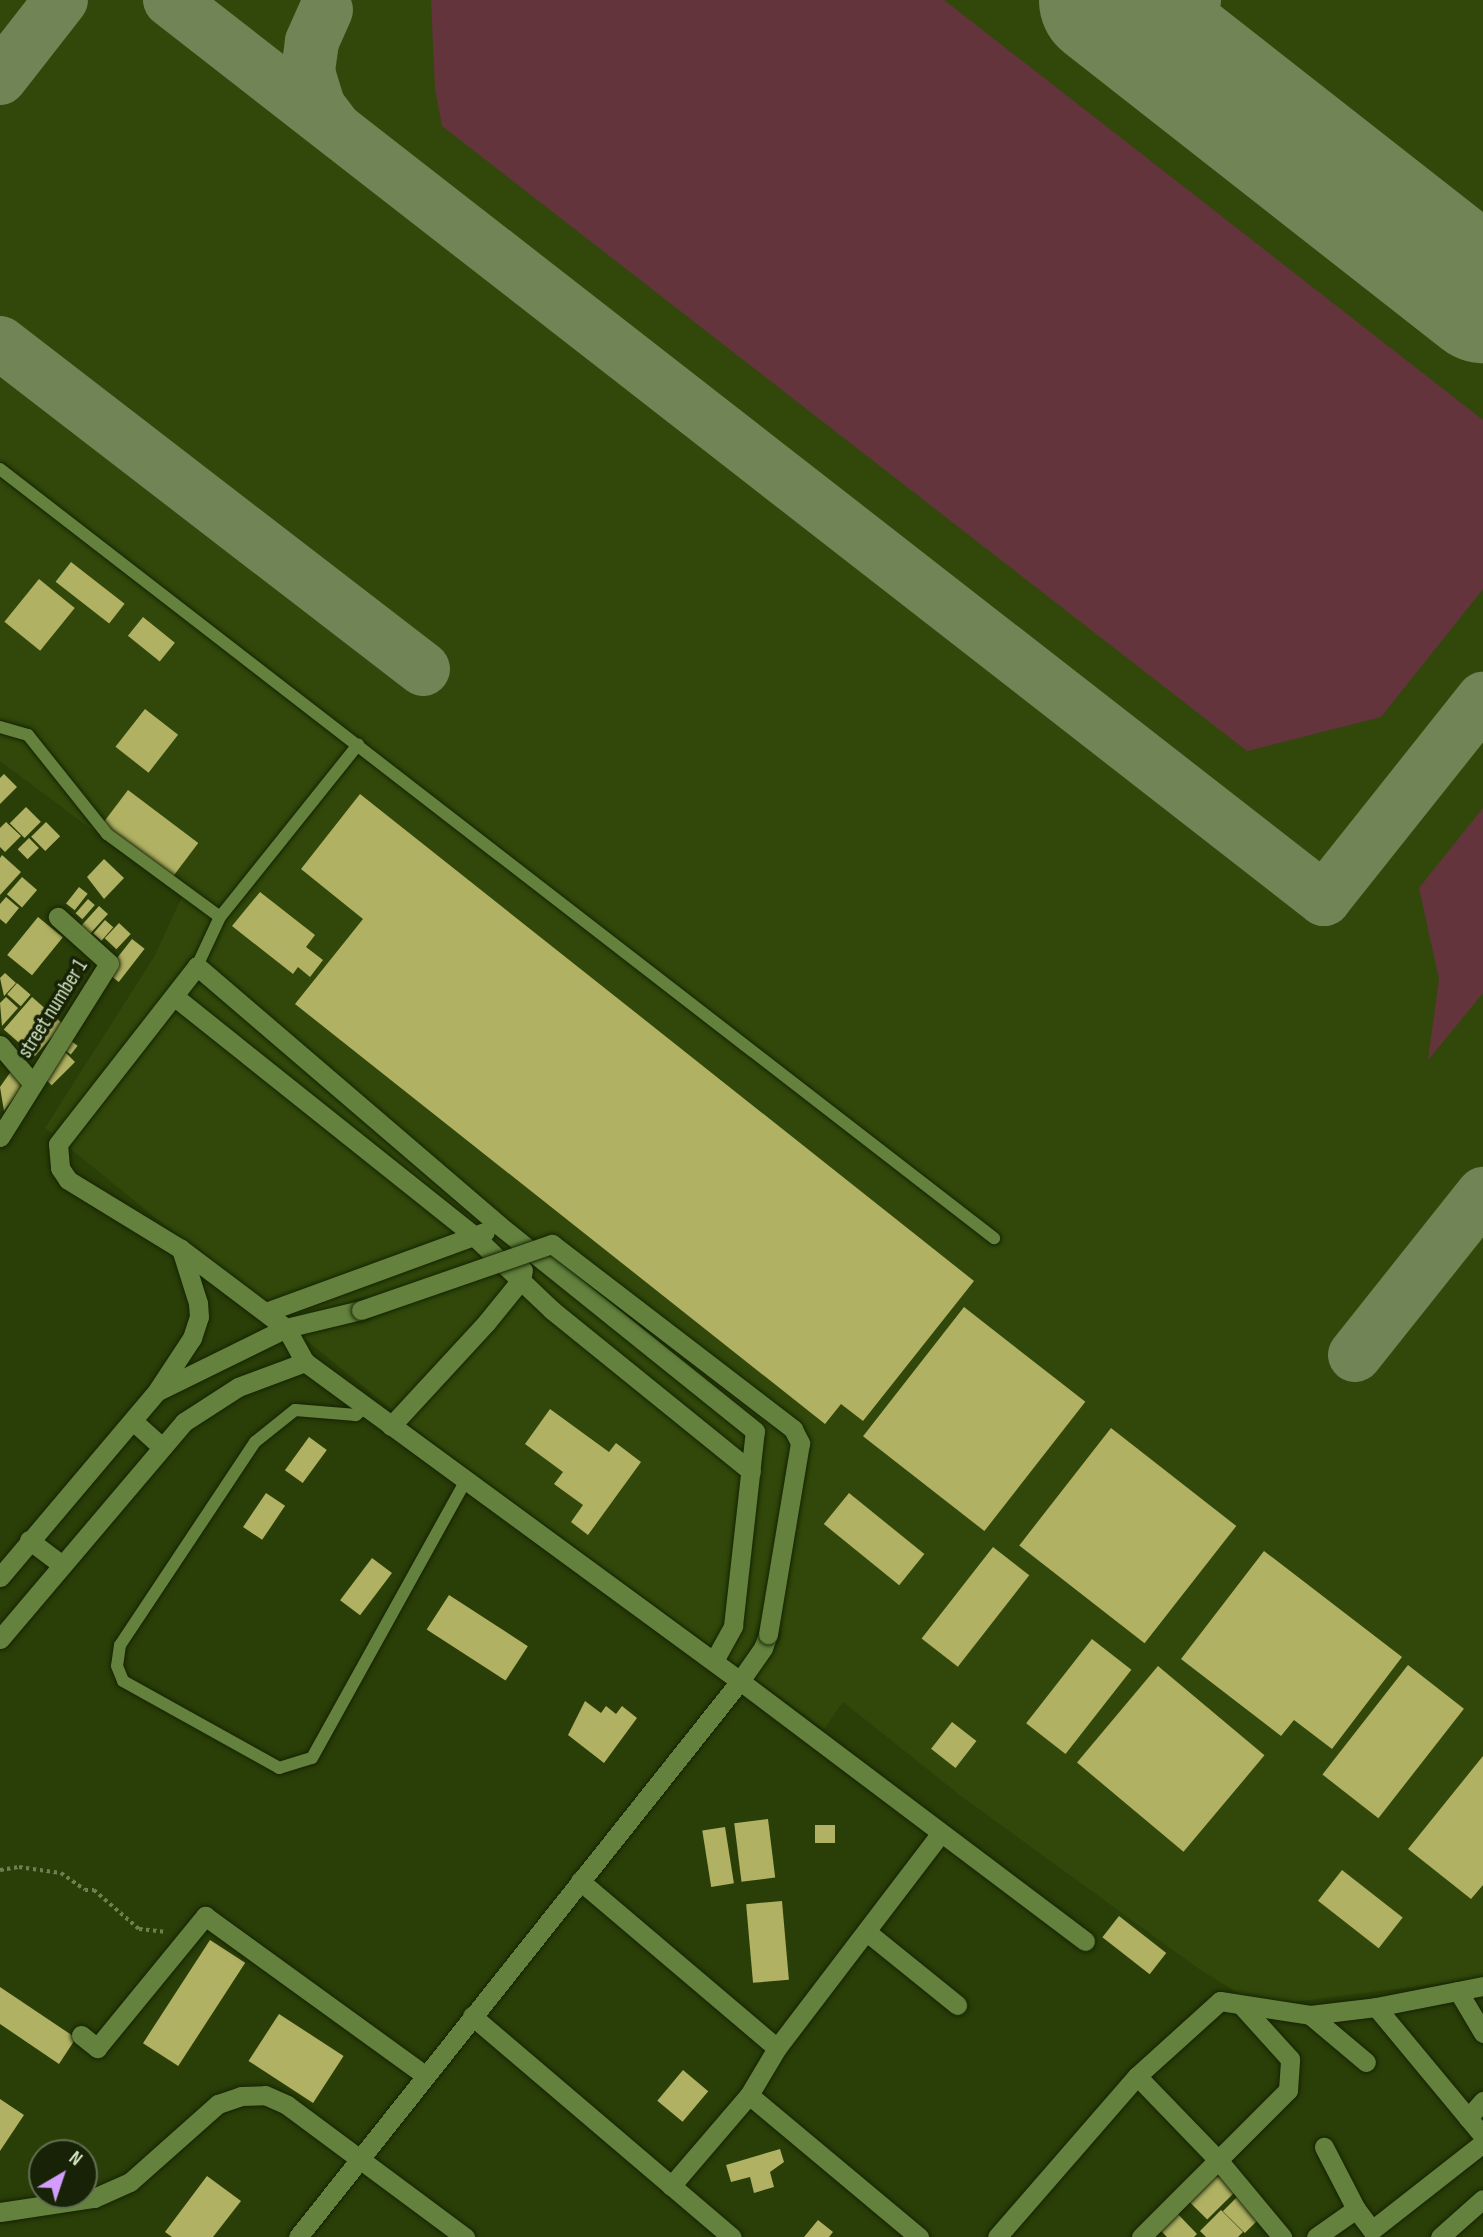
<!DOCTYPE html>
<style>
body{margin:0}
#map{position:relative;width:1483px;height:2237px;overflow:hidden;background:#2a3e08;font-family:"Sofia Sans Condensed",sans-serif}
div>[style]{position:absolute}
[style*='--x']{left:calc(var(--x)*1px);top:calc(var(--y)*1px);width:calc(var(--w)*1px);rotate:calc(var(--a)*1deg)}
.built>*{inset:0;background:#31480a}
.green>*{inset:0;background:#64343d}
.taxiway>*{height:54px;margin:-27px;padding:0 27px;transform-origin:27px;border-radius:27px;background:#718456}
.runway>*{height:133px;margin:-66.5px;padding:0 66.5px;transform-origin:66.5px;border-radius:66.5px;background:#718456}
.building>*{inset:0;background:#b1b163;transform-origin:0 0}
.path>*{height:3.5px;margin-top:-1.75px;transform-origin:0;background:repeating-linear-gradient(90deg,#6d8052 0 3.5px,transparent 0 7px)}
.roads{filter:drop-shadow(0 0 2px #152301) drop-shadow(0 0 2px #152301)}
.service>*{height:12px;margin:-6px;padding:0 6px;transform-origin:6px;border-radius:6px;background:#64823e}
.minor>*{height:19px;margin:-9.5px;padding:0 9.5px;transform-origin:9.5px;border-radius:9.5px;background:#64823e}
.tertiary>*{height:19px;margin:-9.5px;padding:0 9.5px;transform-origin:9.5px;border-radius:9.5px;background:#64823e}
.bridges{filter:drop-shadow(0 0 2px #152301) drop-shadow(0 0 2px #152301)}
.tertiary-bridge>*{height:19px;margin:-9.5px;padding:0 9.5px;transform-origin:9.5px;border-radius:9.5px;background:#64823e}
span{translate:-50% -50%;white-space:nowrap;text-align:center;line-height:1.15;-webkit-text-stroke:7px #172206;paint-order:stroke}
.street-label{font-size:21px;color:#d1e2bf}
.north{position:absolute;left:28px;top:2139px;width:70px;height:70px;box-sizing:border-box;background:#172206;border:2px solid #616f50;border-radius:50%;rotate:39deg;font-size:19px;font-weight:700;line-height:28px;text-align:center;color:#d1e2bf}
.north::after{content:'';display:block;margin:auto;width:24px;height:32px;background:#d29dfd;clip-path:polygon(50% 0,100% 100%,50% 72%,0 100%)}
</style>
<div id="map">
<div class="built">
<div style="clip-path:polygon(0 0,1483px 0,1483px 1978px,1259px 2006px,1199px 1969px,961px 1796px,843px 1702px,824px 1729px,433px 1443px,45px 1128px,154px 957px,182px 897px,0 761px)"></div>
</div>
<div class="green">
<div style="clip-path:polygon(431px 0,944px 0,1483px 420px,1483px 589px,1381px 717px,1247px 751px,442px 126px,435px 89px)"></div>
<div style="clip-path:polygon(1483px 808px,1483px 993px,1428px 1060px,1439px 979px,1419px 888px)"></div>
</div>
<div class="taxiway">
<div style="--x:170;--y:0;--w:1463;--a:37.92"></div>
<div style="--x:1324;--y:899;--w:256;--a:-51.5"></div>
<div style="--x:326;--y:10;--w:35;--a:114"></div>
<div style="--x:312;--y:42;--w:30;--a:98"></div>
<div style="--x:308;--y:72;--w:37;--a:73"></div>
<div style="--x:319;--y:107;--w:26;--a:53"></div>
<div style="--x:1160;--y:43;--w:55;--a:-51.7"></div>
<div style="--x:0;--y:78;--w:99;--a:-52"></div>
<div style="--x:0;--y:343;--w:534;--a:37.62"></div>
<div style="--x:1355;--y:1355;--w:206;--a:-51.5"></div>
</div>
<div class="runway">
<div style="--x:1105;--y:0;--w:480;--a:38.1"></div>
</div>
<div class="building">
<div style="left:71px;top:562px;width:68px;height:25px;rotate:38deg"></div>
<div style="left:39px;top:579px;width:46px;height:55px;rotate:39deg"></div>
<div style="left:143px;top:617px;width:41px;height:24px;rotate:39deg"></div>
<div style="left:145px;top:709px;width:42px;height:48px;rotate:38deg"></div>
<div style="clip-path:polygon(4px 774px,17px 787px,0 804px,0 778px)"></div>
<div style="left:128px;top:790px;width:88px;height:43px;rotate:37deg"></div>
<div style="clip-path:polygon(360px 794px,974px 1281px,863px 1421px,841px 1404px,825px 1424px,295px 1004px,363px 919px,301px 869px)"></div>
<div style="left:26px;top:807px;width:21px;height:23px;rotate:45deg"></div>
<div style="clip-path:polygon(6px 822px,21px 836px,5px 852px,0 847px,0 828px)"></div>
<div style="left:46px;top:822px;width:20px;height:21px;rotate:45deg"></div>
<div style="left:29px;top:838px;width:14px;height:16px;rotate:45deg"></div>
<div style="clip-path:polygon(2px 855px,21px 872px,0 895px,0 858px)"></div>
<div style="clip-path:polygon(104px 859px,124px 878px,104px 899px,87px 877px)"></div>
<div style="left:22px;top:877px;width:20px;height:23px;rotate:41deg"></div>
<div style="left:79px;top:887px;width:11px;height:21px;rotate:38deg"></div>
<div style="clip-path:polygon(260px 892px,315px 935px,306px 947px,323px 960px,310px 977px,298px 967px,293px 974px,232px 926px)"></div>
<div style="clip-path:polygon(6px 897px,19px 908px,6px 924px,0 919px,0 904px)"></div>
<div style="left:88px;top:899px;width:9px;height:19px;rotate:41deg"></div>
<div style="left:99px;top:906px;width:12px;height:28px;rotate:42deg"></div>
<div style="left:38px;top:917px;width:32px;height:49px;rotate:39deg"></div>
<div style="left:105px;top:920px;width:11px;height:18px;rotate:41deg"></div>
<div style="left:119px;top:923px;width:16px;height:21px;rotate:43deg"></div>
<div style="left:132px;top:939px;width:16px;height:42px;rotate:38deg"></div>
<div style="clip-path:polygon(5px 973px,16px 983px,4px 996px,0 978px)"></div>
<div style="left:17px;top:983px;width:18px;height:15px;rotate:41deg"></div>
<div style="clip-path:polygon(6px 997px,18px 1008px,2px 1026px,0 1003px)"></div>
<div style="left:32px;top:997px;width:41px;height:43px;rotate:41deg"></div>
<div style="left:65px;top:1036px;width:16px;height:11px;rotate:38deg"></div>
<div style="left:63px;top:1050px;width:17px;height:33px;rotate:45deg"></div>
<div style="clip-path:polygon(12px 1070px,26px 1081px,4px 1111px,0 1087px)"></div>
<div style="left:964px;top:1307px;width:154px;height:164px;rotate:38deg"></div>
<div style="clip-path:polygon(550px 1409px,609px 1452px,616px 1443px,641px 1462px,588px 1535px,571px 1522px,583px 1505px,554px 1484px,563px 1472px,525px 1444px)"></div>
<div style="left:1111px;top:1428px;width:159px;height:149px;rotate:38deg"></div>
<div style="left:309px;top:1437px;width:22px;height:41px;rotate:36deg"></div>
<div style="left:266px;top:1493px;width:23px;height:41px;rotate:34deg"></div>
<div style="left:849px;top:1493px;width:97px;height:40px;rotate:39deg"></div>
<div style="left:993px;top:1547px;width:46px;height:116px;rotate:38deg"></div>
<div style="clip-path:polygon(1264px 1551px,1402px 1657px,1332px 1749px,1294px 1720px,1281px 1736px,1181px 1659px)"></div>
<div style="left:372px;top:1558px;width:25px;height:53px;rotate:37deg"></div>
<div style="left:449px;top:1595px;width:94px;height:41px;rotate:33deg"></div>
<div style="left:1092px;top:1639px;width:50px;height:107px;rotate:38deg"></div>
<div style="left:1408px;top:1665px;width:71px;height:139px;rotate:38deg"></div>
<div style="left:1158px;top:1666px;width:139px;height:126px;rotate:40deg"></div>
<div style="clip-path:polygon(585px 1701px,601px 1713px,606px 1706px,616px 1714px,622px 1706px,637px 1718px,604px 1763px,568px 1735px)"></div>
<div style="left:952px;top:1722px;width:31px;height:34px;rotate:38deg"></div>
<div style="clip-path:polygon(1483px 1756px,1483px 1885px,1471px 1899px,1408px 1849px)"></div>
<div style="left:768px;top:1819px;width:59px;height:34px;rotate:83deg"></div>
<div style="left:815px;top:1825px;width:20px;height:18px"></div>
<div style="left:725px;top:1827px;width:57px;height:23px;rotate:81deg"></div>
<div style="left:1342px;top:1870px;width:77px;height:39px;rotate:38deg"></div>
<div style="left:782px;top:1901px;width:79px;height:36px;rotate:85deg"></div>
<div style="left:1119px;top:1916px;width:60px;height:27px;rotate:38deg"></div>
<div style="left:210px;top:1940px;width:42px;height:123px;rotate:33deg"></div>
<div style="clip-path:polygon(0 1987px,76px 2038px,59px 2064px,0 2024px)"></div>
<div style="left:279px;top:2014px;width:77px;height:56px;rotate:33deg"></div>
<div style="left:683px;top:2070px;width:33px;height:40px;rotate:40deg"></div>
<div style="clip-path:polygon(0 2099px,24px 2115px,0 2151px)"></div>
<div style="clip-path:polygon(780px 2149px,784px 2162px,770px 2172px,774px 2187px,754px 2193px,750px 2177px,731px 2182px,726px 2165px)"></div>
<div style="left:1215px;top:2168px;width:31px;height:42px;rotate:45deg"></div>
<div style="clip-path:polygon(207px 2176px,241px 2201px,213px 2237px,172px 2237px,165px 2232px)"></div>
<div style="left:1237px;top:2197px;width:31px;height:20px;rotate:45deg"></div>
<div style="clip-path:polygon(1173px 2209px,1197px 2234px,1194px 2237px,1167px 2237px,1156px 2226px)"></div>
<div style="clip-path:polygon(1221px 2210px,1243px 2232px,1238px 2237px,1206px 2237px,1200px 2231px)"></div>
<div style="clip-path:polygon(818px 2220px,833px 2232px,829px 2237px,804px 2237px)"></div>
</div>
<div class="path">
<div style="--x:0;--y:1870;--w:19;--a:-9"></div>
<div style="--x:19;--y:1867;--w:42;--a:8.1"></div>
<div style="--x:61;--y:1873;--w:29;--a:35"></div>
<div style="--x:85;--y:1890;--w:9;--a:0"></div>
<div style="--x:94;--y:1890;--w:60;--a:40.9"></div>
<div style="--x:139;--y:1929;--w:28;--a:6"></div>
</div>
<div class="roads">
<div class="service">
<div style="--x:0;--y:469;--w:1257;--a:37.73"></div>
<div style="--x:0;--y:727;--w:29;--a:16"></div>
<div style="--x:28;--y:735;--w:127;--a:51.4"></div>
<div style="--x:107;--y:834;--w:140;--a:36.3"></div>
<div style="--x:197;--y:966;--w:54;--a:-64.9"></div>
<div style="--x:220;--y:917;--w:221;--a:-51.3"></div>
<div style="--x:364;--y:1408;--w:11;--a:139"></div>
<div style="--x:356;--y:1415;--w:61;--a:-175.3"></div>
<div style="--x:295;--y:1410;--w:51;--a:141.3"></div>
<div style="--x:255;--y:1442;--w:244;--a:123.6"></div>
<div style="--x:120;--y:1645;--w:21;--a:98"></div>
<div style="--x:117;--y:1666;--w:16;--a:68"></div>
<div style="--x:123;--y:1681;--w:179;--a:29.1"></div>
<div style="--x:279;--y:1768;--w:34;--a:-17"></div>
<div style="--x:312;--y:1758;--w:320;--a:-61"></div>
</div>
<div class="minor">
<div style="--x:0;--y:1045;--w:51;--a:49.8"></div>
<div style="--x:0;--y:1137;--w:205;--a:-57.9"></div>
<div style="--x:109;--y:963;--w:69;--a:-138"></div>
<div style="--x:580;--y:1881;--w:258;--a:40.3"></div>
<div style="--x:867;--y:1932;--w:116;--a:39"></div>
<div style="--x:1458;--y:1991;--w:49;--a:59.2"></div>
<div style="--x:1376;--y:2007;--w:168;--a:50.3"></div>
<div style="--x:1310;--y:2015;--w:73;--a:40"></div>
<div style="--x:472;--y:2016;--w:341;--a:40.4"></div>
<div style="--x:81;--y:2035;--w:21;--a:39"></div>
<div style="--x:97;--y:2048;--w:171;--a:-50.7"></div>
<div style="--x:205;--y:1916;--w:271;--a:35.9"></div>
<div style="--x:1137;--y:2076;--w:118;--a:46"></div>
<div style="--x:1219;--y:2161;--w:99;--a:50.3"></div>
<div style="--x:749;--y:2095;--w:222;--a:39.9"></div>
<div style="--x:1468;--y:2118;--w:23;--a:-49"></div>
<div style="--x:671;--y:2186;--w:120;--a:-49.4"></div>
<div style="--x:749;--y:2095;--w:55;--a:-59.2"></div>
<div style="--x:777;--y:2048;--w:270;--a:-52.7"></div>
<div style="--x:1356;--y:2209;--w:26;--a:53"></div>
<div style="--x:1372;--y:2230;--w:141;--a:-38.1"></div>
<div style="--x:0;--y:2212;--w:95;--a:-8.5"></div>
<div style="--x:94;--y:2198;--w:39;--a:-24"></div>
<div style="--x:130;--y:2182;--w:118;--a:-41.6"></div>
<div style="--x:218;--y:2104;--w:24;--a:-19"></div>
<div style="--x:241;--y:2096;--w:24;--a:-2"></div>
<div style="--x:265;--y:2095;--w:24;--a:24"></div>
<div style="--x:287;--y:2105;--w:222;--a:36.6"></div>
<div style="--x:298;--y:2237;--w:710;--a:-51.52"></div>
<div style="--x:740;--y:1681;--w:432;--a:37"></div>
<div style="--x:997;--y:2237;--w:213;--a:-49"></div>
<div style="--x:1137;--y:2076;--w:112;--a:-42.1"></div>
<div style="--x:1220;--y:2001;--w:91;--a:8.8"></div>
<div style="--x:1310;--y:2015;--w:66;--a:-6.9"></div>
<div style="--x:1376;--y:2007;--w:109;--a:-11.1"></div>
<div style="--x:1141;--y:2237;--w:208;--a:-45"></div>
<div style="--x:1288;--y:2090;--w:31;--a:-86"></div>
<div style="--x:1290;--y:2059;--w:73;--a:-132.2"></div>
<div style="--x:1316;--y:2237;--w:49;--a:-35"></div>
<div style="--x:1356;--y:2209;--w:70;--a:-117.3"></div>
<div style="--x:1440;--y:2237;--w:57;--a:-41.5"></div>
</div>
<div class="tertiary">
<div style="--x:175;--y:997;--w:383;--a:38.6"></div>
<div style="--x:474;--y:1236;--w:108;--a:43.5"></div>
<div style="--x:552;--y:1310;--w:256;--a:39"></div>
<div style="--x:266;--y:1312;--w:233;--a:-20.1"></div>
<div style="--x:158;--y:1391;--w:143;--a:-26.2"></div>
<div style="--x:286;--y:1328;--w:77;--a:-13.5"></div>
<div style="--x:133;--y:1421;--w:38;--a:42"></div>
<div style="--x:391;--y:1426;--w:140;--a:-47.3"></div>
<div style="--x:486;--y:1323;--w:55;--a:-50.9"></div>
<div style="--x:521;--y:1280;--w:10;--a:-79"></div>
<div style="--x:29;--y:1540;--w:39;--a:37"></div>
<div style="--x:0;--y:1577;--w:243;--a:-49.8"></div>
<div style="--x:157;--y:1391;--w:64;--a:-56.6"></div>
<div style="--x:192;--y:1338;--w:22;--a:-72"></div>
<div style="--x:199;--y:1317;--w:14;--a:-94"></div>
<div style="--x:198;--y:1303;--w:57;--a:-107.5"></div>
<div style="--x:0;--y:1639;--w:285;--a:-49.7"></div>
<div style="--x:184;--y:1422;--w:64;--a:-32.9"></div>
<div style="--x:238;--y:1387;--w:72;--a:-20.5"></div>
<div style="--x:715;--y:1659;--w:38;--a:-61"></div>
<div style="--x:733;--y:1626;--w:196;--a:-83.6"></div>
<div style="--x:755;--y:1431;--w:329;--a:-141.2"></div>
<div style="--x:499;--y:1225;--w:398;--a:-139.4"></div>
<div style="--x:197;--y:966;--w:226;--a:128"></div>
<div style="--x:58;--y:1144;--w:24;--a:85"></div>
<div style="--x:60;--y:1168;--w:14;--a:56"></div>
<div style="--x:68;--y:1180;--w:132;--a:31.4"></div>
<div style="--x:181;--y:1249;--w:131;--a:37"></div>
<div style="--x:286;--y:1328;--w:39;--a:61"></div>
<div style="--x:305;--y:1362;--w:539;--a:36.25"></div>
<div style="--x:740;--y:1681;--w:40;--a:-55.1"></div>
<div style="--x:763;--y:1648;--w:15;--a:-70"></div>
</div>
</div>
<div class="bridges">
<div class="tertiary-bridge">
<div style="--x:361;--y:1310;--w:202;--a:-19.1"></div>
<div style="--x:552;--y:1244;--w:304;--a:37.5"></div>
<div style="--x:793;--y:1429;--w:16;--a:63"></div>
<div style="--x:800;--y:1443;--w:194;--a:99.5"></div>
</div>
</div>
<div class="street-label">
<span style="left:53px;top:1009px;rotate:-58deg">street number 1</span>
</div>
<div class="north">N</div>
</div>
